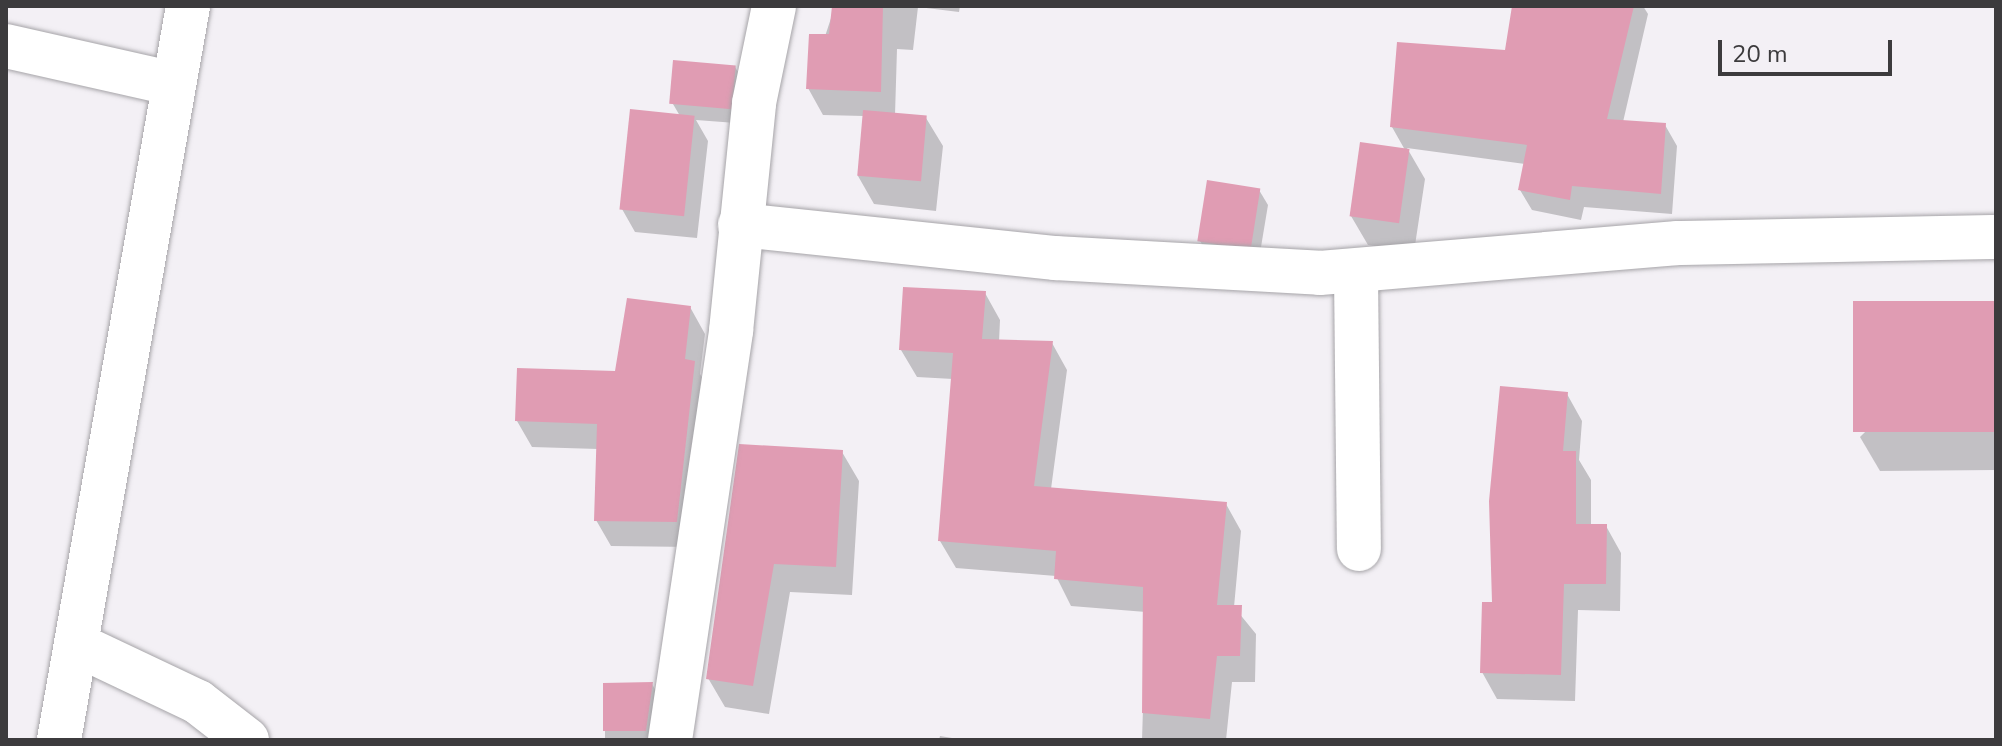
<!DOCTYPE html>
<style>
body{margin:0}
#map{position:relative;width:2002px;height:746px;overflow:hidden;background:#f3f0f5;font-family:"Nunito Sans",sans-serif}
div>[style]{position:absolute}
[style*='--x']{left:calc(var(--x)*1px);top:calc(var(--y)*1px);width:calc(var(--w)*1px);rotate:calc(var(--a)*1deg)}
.shadow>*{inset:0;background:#0003}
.building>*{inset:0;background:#e09cb3;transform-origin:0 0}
.roads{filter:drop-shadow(0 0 2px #a6a4a8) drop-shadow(0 0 2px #a6a4a8)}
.minor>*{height:44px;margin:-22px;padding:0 22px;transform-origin:22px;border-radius:22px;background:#fff}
span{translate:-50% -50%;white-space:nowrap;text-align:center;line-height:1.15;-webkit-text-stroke:6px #f3f0f5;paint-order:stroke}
.frame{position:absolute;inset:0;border:8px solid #3c3b3d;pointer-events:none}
.scale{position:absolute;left:1718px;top:40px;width:174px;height:36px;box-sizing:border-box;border:4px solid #3c3b3d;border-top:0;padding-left:10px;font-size:24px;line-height:28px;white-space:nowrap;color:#3c3b3d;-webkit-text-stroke:6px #f3f0f5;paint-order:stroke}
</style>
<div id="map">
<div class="shadow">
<div style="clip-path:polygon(835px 6px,960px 6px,959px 12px,918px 7px,913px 50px,897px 49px,895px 115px,926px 118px,943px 146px,936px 211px,874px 204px,858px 176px,864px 116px,823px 115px,808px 88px)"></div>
<div style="clip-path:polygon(1514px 6px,1643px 6px,1648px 14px,1623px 122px,1665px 125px,1677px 146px,1672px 214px,1584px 207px,1581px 220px,1532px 210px,1520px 190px,1525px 164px,1407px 148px,1425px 179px,1414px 252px,1368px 245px,1351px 216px,1405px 150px,1392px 127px,1507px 53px)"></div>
<div style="clip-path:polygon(735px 67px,744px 82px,736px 123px,696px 120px,708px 141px,697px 238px,635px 232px,622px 209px,680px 116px,673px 104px)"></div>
<div style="clip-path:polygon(1259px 190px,1268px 205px,1259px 259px,1209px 256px,1200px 241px)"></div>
<div style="clip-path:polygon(985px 293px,1000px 320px,999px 342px,1052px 343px,1067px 370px,1051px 489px,1226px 504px,1241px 531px,1234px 607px,1256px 634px,1255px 682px,1232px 682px,1226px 740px,1142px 740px,1146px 612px,1071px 606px,1056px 576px,956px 568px,940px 541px,953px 379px,917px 377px,901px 350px)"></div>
<div style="clip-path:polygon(1996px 303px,1996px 470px,1880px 471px,1860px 437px)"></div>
<div style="clip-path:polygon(690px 307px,705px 334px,700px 374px,709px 389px,692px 547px,611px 546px,596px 520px,598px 449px,532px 447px,517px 421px,617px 373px)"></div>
<div style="clip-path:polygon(1567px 394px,1582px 421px,1579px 460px,1591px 480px,1591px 526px,1606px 526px,1621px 553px,1620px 611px,1578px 610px,1575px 701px,1497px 699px,1482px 672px,1494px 604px)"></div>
<div style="clip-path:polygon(741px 446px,842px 452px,859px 481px,852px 595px,790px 592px,769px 714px,725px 707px,708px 678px)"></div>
<div style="clip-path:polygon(652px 684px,667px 710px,662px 740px,605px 740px,605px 685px)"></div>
<div style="clip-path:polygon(940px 736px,964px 740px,939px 740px)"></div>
</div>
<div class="building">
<div style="clip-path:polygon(832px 6px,883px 6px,881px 92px,806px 89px,809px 34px,829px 34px)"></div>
<div style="clip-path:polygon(1512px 6px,1634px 6px,1607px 119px,1666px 123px,1661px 194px,1572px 186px,1570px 200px,1518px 190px,1527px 145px,1390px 127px,1397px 42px,1505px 50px)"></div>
<div style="left:673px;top:60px;width:63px;height:44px;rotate:5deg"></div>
<div style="left:630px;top:109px;width:65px;height:101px;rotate:6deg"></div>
<div style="left:863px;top:110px;width:64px;height:66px;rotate:5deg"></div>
<div style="left:1360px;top:142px;width:50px;height:75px;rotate:8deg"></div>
<div style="left:1207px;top:180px;width:54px;height:62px;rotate:9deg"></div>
<div style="clip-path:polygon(903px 287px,986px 291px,982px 339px,1053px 341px,1034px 486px,1227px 502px,1217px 605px,1242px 605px,1240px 656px,1217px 656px,1210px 719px,1142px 713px,1143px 587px,1054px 579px,1056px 551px,938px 541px,953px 353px,899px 350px)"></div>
<div style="clip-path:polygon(627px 298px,691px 306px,685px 359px,695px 361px,677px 522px,594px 521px,597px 424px,515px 421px,517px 368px,615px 371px)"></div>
<div style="left:1996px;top:301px;width:131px;height:143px;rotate:90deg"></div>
<div style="clip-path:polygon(1500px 386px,1568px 392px,1563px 451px,1576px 451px,1576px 524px,1607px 524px,1606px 584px,1564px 584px,1561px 675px,1480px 673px,1482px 602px,1492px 602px,1489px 501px)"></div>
<div style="clip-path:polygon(739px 444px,843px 450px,836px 567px,774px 564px,753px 686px,706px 679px)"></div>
<div style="clip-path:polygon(653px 682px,646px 731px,603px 731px,603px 683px)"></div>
</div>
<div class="roads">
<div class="minor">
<div style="--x:6;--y:46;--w:172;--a:12.7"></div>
<div style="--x:740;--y:225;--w:317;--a:6"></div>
<div style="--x:1055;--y:258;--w:265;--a:3.2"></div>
<div style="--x:1320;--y:273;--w:359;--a:-4.8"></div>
<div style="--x:1678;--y:243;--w:318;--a:-1.1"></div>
<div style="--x:1356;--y:273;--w:276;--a:89.4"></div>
<div style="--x:80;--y:646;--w:131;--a:25.4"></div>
<div style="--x:198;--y:702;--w:62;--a:37.8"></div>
<div style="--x:59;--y:740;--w:745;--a:-80.03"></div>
<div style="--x:670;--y:740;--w:414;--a:-81.5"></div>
<div style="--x:731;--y:331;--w:229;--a:-84.2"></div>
<div style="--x:754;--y:103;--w:99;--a:-78.3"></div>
</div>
</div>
<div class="frame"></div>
<div class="scale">20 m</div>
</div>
